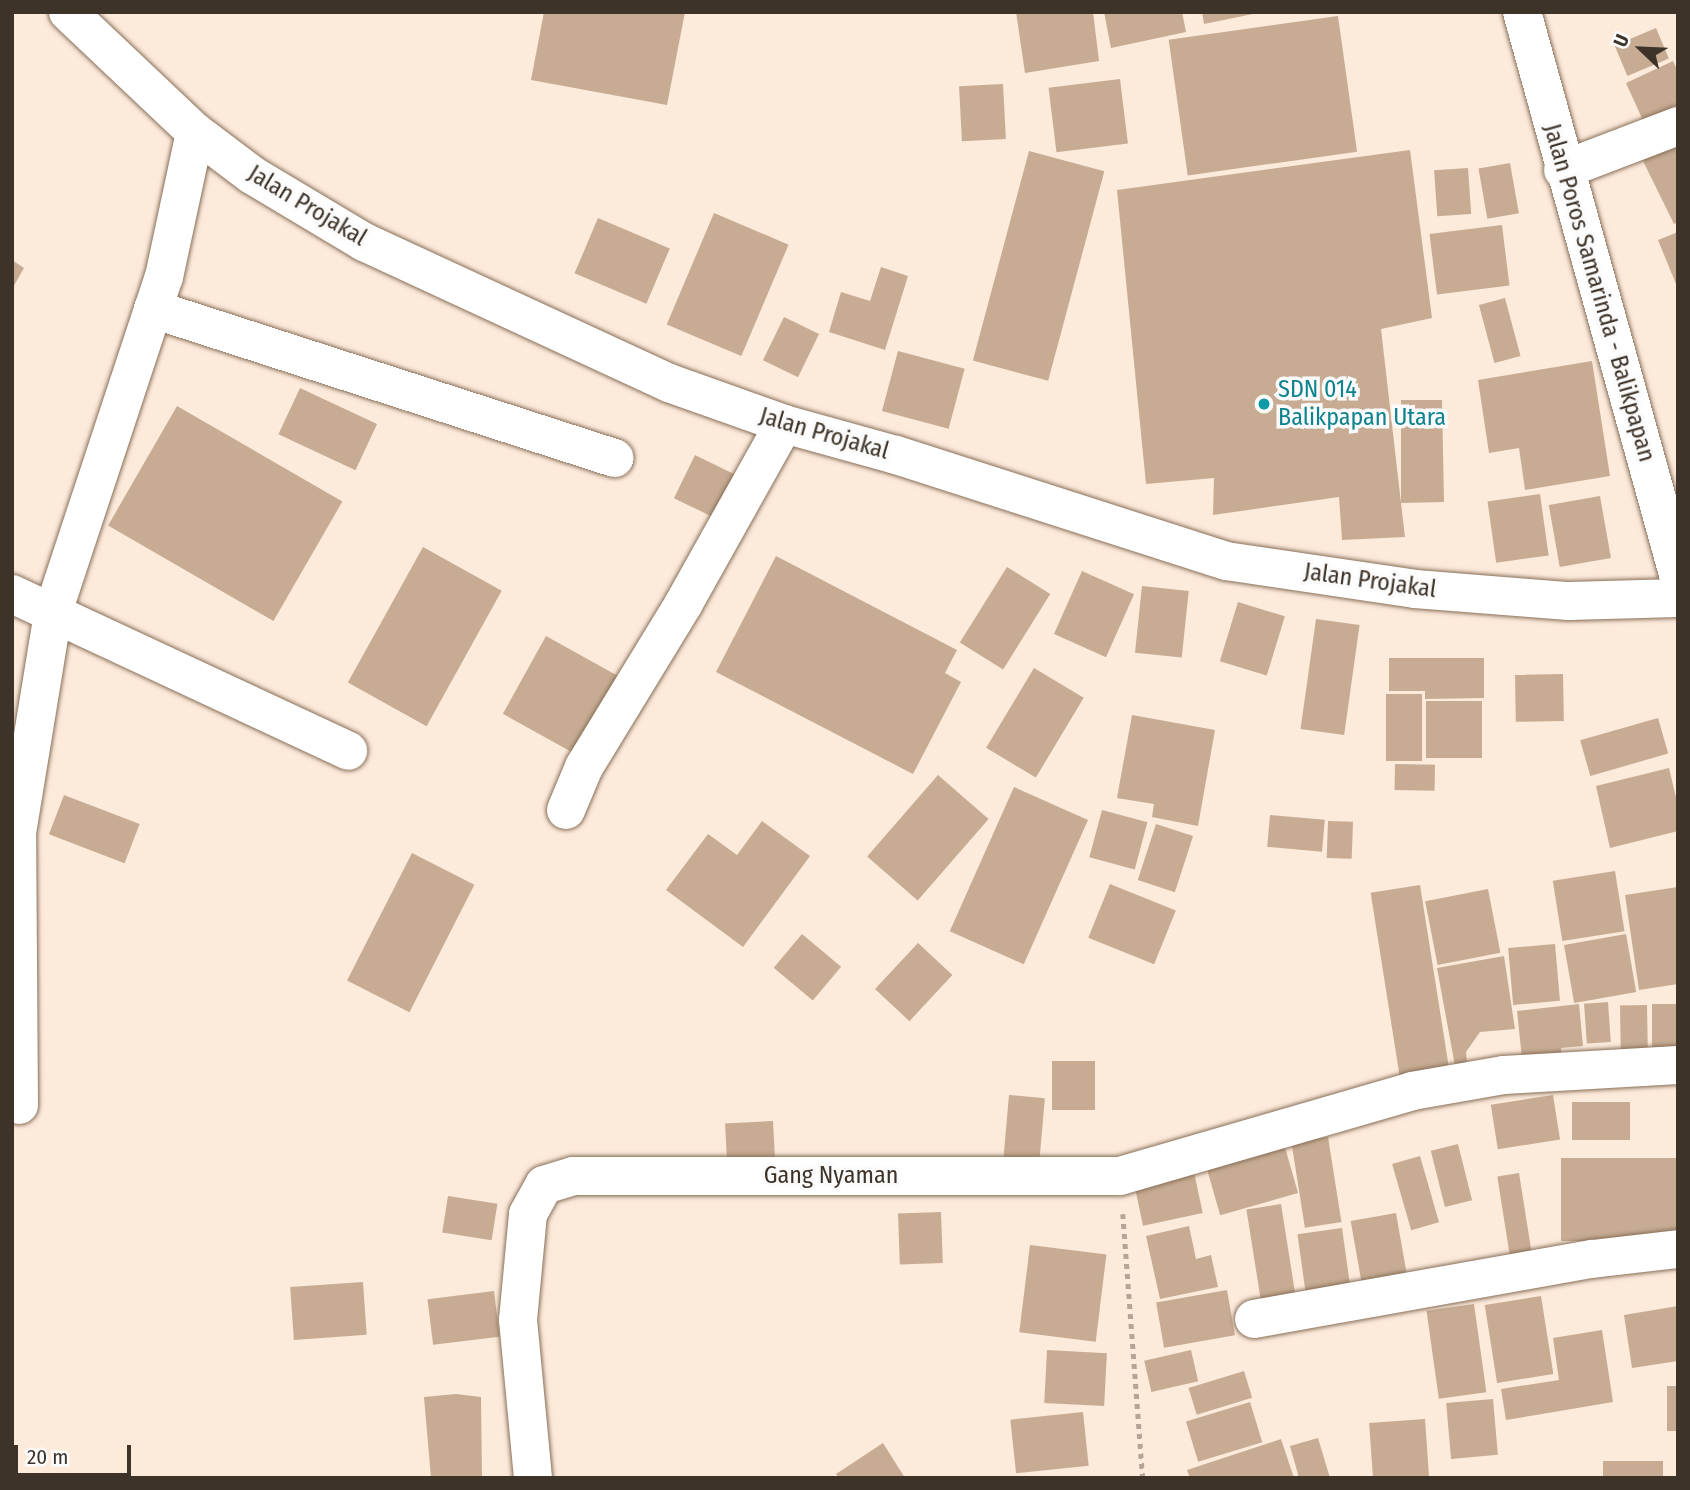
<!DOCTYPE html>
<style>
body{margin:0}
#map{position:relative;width:1690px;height:1490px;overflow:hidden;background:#fceadb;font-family:"Fira Sans Condensed",sans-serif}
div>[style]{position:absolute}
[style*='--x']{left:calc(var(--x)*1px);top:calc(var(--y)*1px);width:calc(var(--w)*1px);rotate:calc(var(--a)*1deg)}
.building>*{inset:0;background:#c7ac93;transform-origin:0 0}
.path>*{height:4.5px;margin-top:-2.25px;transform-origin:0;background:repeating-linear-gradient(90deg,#b4a598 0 5px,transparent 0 10px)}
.roads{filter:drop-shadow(0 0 2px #886f58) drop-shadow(0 0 2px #886f58)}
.minor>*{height:38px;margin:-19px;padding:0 19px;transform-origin:19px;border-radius:19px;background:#fff}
.major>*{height:38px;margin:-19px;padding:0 19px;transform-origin:19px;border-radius:19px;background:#fff}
.highway>*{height:38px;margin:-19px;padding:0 19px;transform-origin:19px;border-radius:19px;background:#fff}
.dots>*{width:19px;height:19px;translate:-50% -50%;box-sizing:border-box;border:4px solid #fbfbfb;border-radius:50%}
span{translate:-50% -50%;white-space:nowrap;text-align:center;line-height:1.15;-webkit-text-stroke:7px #fbfbfb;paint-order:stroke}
.street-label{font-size:24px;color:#3e3329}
.culture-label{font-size:24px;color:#0d838f}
.left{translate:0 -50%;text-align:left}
.frame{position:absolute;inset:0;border:14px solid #3e3329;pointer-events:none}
.north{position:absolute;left:1606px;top:14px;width:70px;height:70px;-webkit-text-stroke:5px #fbfbfb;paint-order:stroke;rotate:293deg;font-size:19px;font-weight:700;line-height:28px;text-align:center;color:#3e3329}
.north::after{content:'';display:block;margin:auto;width:24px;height:32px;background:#3e3329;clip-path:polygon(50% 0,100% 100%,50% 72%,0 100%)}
.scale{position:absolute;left:14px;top:1445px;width:117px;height:32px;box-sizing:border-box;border:4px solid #3e3329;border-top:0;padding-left:9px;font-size:21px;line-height:24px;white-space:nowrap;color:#3e3329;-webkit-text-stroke:5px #fbfbfb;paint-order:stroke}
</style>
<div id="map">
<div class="building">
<div style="clip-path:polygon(544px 12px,685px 12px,667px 105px,531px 80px)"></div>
<div style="clip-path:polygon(1016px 12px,1093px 12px,1099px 61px,1025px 73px)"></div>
<div style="clip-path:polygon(1104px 12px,1182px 12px,1186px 32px,1111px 48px)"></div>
<div style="clip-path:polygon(1202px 12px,1257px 12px,1258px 13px,1204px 24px)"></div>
<div style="left:1338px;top:16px;width:137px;height:171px;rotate:82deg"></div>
<div style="left:1656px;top:28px;width:33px;height:45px;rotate:67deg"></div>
<div style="clip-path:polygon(1673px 61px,1678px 72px,1678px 111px,1645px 125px,1626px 83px)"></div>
<div style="left:1120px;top:79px;width:65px;height:72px;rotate:83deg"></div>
<div style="left:1003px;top:84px;width:55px;height:44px;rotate:87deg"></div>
<div style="clip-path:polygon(1678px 142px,1678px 222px,1674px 224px,1642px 159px)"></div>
<div style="clip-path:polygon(1410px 150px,1432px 318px,1381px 329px,1401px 503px,1401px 400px,1442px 400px,1444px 502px,1401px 503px,1405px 537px,1342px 540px,1339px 497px,1213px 515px,1214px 478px,1146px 484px,1117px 190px)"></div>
<div style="left:1029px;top:151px;width:78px;height:217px;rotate:15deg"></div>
<div style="left:1510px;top:163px;width:51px;height:32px;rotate:80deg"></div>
<div style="left:1468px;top:168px;width:46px;height:34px;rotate:86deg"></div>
<div style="left:714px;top:213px;width:81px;height:121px;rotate:23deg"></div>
<div style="left:598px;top:218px;width:78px;height:60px;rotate:23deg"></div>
<div style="left:1502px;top:225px;width:61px;height:73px;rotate:83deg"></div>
<div style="clip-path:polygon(1678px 232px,1678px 289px,1658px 240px)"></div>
<div style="clip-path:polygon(12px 260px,24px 268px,12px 289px)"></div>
<div style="clip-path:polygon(881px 267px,908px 276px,885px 350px,829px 332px,841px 292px,870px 301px)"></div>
<div style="left:1505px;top:298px;width:60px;height:27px;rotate:75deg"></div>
<div style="left:784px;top:317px;width:39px;height:48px;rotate:26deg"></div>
<div style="left:898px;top:351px;width:69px;height:62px;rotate:15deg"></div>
<div style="clip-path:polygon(1592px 361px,1610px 476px,1525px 490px,1519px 448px,1489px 453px,1478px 380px)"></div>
<div style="left:300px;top:388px;width:85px;height:51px;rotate:25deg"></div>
<div style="left:177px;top:406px;width:191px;height:138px;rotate:30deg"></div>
<div style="left:695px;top:455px;width:50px;height:48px;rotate:26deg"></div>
<div style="left:1540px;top:494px;width:62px;height:53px;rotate:82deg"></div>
<div style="left:1600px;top:496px;width:63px;height:52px;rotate:80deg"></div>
<div style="left:423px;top:547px;width:90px;height:155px;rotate:29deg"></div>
<div style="clip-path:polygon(776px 556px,957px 650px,945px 673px,961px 682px,913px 774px,716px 672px)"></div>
<div style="left:1007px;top:567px;width:51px;height:89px;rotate:32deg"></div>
<div style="left:1082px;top:571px;width:57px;height:69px;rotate:24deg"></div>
<div style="left:1142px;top:586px;width:47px;height:67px;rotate:6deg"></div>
<div style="left:1238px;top:602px;width:49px;height:62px;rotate:17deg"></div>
<div style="left:1316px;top:619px;width:44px;height:111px;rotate:8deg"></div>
<div style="left:546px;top:636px;width:90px;height:89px;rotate:29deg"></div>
<div style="clip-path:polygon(1389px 658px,1484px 658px,1484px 698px,1425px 699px,1425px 691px,1389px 691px)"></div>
<div style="left:1034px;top:668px;width:58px;height:93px;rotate:31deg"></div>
<div style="left:1563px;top:674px;width:47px;height:48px;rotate:89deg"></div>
<div style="left:1386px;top:694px;width:36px;height:67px"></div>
<div style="left:1426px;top:701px;width:56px;height:57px"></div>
<div style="clip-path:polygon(1132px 715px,1215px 730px,1198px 826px,1152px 817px,1154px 804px,1117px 798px)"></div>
<div style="left:1658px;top:718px;width:37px;height:81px;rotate:74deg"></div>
<div style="left:1395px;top:764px;width:40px;height:26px;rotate:1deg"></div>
<div style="clip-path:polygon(1669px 768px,1678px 806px,1678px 831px,1610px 848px,1596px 786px)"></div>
<div style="left:938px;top:775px;width:67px;height:108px;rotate:41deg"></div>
<div style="left:1014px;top:787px;width:81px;height:158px;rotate:24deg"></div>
<div style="left:64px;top:795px;width:81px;height:42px;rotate:21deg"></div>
<div style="left:1102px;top:810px;width:47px;height:49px;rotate:15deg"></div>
<div style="left:1270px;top:815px;width:55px;height:32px;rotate:5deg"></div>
<div style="clip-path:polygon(762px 821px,810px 856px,743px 947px,666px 890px,708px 834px,737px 855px)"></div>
<div style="left:1328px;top:821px;width:25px;height:37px;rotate:2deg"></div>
<div style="left:1156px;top:824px;width:39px;height:59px;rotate:18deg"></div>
<div style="left:412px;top:853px;width:70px;height:143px;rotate:27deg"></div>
<div style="left:1615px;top:871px;width:61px;height:63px;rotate:81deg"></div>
<div style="left:1110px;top:884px;width:71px;height:58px;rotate:22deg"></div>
<div style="left:1420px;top:885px;width:186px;height:50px;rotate:81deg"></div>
<div style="clip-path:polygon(1678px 887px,1678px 984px,1639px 990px,1625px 895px)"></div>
<div style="left:1488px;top:889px;width:65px;height:64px;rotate:79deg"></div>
<div style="left:802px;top:934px;width:51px;height:44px;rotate:40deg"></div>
<div style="left:1626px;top:934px;width:59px;height:63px;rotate:80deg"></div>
<div style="left:918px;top:943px;width:47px;height:63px;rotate:43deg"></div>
<div style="left:1555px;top:944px;width:57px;height:47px;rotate:85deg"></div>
<div style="clip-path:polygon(1504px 956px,1515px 1029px,1480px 1032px,1466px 1052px,1467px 1063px,1455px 1066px,1437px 968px)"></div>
<div style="left:1608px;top:1002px;width:40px;height:24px;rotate:86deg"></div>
<div style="clip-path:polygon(1579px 1004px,1583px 1046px,1561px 1048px,1562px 1063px,1523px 1068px,1517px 1011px)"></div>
<div style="left:1678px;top:1004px;width:50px;height:26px;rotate:90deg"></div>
<div style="left:1647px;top:1005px;width:47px;height:27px;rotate:89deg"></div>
<div style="left:1052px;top:1061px;width:43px;height:49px"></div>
<div style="left:1009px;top:1095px;width:36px;height:66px;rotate:5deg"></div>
<div style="left:1553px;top:1095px;width:45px;height:63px;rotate:81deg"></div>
<div style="left:1630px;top:1102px;width:38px;height:58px;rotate:90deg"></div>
<div style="left:773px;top:1121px;width:43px;height:48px;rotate:87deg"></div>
<div style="left:1328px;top:1137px;width:86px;height:37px;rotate:81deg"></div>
<div style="left:1284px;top:1144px;width:51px;height:81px;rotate:74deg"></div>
<div style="left:1458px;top:1144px;width:58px;height:28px;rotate:76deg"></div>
<div style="left:1420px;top:1156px;width:69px;height:29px;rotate:74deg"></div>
<div style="left:1678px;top:1158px;width:83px;height:117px;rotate:90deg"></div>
<div style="left:1194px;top:1172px;width:42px;height:61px;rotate:78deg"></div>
<div style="left:1519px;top:1173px;width:92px;height:22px;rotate:81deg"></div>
<div style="left:448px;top:1196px;width:50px;height:37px;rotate:9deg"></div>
<div style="left:1281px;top:1204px;width:97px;height:35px;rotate:81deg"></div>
<div style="left:941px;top:1212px;width:51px;height:43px;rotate:88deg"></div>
<div style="left:1396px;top:1213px;width:66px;height:46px;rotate:80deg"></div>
<div style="clip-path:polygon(1189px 1226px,1196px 1259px,1211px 1255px,1218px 1287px,1160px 1299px,1146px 1236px)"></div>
<div style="left:1342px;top:1228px;width:65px;height:45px;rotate:82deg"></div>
<div style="left:1030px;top:1245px;width:77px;height:88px;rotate:7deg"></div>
<div style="left:363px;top:1282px;width:53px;height:73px;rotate:86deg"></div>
<div style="left:1227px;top:1290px;width:46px;height:72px;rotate:80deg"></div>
<div style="left:494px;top:1291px;width:46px;height:67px;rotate:83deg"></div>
<div style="left:1541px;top:1296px;width:79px;height:57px;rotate:81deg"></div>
<div style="left:1474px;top:1304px;width:89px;height:48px;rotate:82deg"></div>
<div style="clip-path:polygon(1678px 1306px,1678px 1361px,1632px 1368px,1624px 1315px)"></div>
<div style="clip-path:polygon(1602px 1330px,1613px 1402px,1506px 1420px,1501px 1389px,1559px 1380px,1553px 1338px)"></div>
<div style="left:1047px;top:1350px;width:60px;height:53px;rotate:3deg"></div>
<div style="left:1191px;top:1350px;width:32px;height:48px;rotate:77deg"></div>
<div style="left:1244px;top:1371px;width:28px;height:58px;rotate:73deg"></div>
<div style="left:1667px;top:1386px;width:11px;height:45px"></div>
<div style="clip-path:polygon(456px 1394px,481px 1397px,482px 1478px,431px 1478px,424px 1397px)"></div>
<div style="left:1493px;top:1399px;width:56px;height:47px;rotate:85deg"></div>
<div style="left:1250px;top:1402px;width:42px;height:67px;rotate:73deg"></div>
<div style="left:1083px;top:1412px;width:54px;height:73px;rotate:84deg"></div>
<div style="left:1425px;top:1419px;width:59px;height:56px;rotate:86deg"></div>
<div style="clip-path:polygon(1318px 1438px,1330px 1478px,1299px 1478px,1290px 1446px)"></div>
<div style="clip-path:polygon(1281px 1439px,1294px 1478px,1190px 1478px,1187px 1470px)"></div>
<div style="clip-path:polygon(883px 1443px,905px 1478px,839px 1478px,836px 1474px)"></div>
<div style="left:1603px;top:1461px;width:60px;height:17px"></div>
</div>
<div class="path">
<div style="--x:1123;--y:1214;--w:265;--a:85.7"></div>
</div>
<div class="roads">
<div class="minor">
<div style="--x:1563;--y:170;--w:123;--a:-20.9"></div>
<div style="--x:153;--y:309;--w:485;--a:17.9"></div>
<div style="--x:12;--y:594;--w:371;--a:25"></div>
<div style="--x:566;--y:810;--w:47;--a:-67.3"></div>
<div style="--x:584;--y:767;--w:192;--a:-58.6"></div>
<div style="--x:684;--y:603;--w:205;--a:-60.8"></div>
<div style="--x:19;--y:1105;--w:272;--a:-90.4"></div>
<div style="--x:17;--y:833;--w:224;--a:-80.7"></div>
<div style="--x:53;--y:612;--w:353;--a:-71.7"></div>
<div style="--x:164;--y:277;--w:148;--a:-77.9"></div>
<div style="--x:1254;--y:1319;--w:343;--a:-10.1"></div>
<div style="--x:1592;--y:1259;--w:87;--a:-6.6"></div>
<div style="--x:533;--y:1478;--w:159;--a:-95.4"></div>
<div style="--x:518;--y:1320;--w:106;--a:-84.6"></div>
<div style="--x:528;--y:1214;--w:33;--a:-61"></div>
<div style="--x:544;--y:1185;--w:30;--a:-17"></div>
<div style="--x:573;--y:1176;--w:547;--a:0"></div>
<div style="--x:1120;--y:1176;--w:304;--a:-16.2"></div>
<div style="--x:1412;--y:1091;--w:93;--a:-9.9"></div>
<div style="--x:1504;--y:1075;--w:174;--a:-3.3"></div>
</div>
<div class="major">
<div style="--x:68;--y:12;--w:175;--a:43.4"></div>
<div style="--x:195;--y:132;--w:71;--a:37"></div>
<div style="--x:252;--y:175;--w:131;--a:30.9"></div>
<div style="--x:364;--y:242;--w:336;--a:24.8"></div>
<div style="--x:669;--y:383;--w:122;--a:19.6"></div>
<div style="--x:784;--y:424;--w:116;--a:15.5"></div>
<div style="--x:896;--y:455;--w:347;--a:17.8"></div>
<div style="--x:1226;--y:561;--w:191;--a:8.4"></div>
<div style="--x:1415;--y:589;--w:154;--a:4.5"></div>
<div style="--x:1569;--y:601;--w:109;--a:-1.6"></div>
</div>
<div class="highway">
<div style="--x:1522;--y:12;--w:583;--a:74.49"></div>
</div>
</div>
<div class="dots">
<div style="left:1264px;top:404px;background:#0f9aa8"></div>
</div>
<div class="street-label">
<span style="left:307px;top:206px;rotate:31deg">Jalan Projakal</span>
<span style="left:1599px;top:293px;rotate:74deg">Jalan Poros Samarinda - Balikpapan</span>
<span style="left:824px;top:434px;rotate:16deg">Jalan Projakal</span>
<span style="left:1370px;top:581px;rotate:8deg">Jalan Projakal</span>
<span style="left:831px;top:1176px">Gang Nyaman</span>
</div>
<div class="culture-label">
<span class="left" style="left:1278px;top:404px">SDN 014<br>Balikpapan Utara</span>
</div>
<div class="frame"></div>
<div class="north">U</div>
<div class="scale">20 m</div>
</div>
